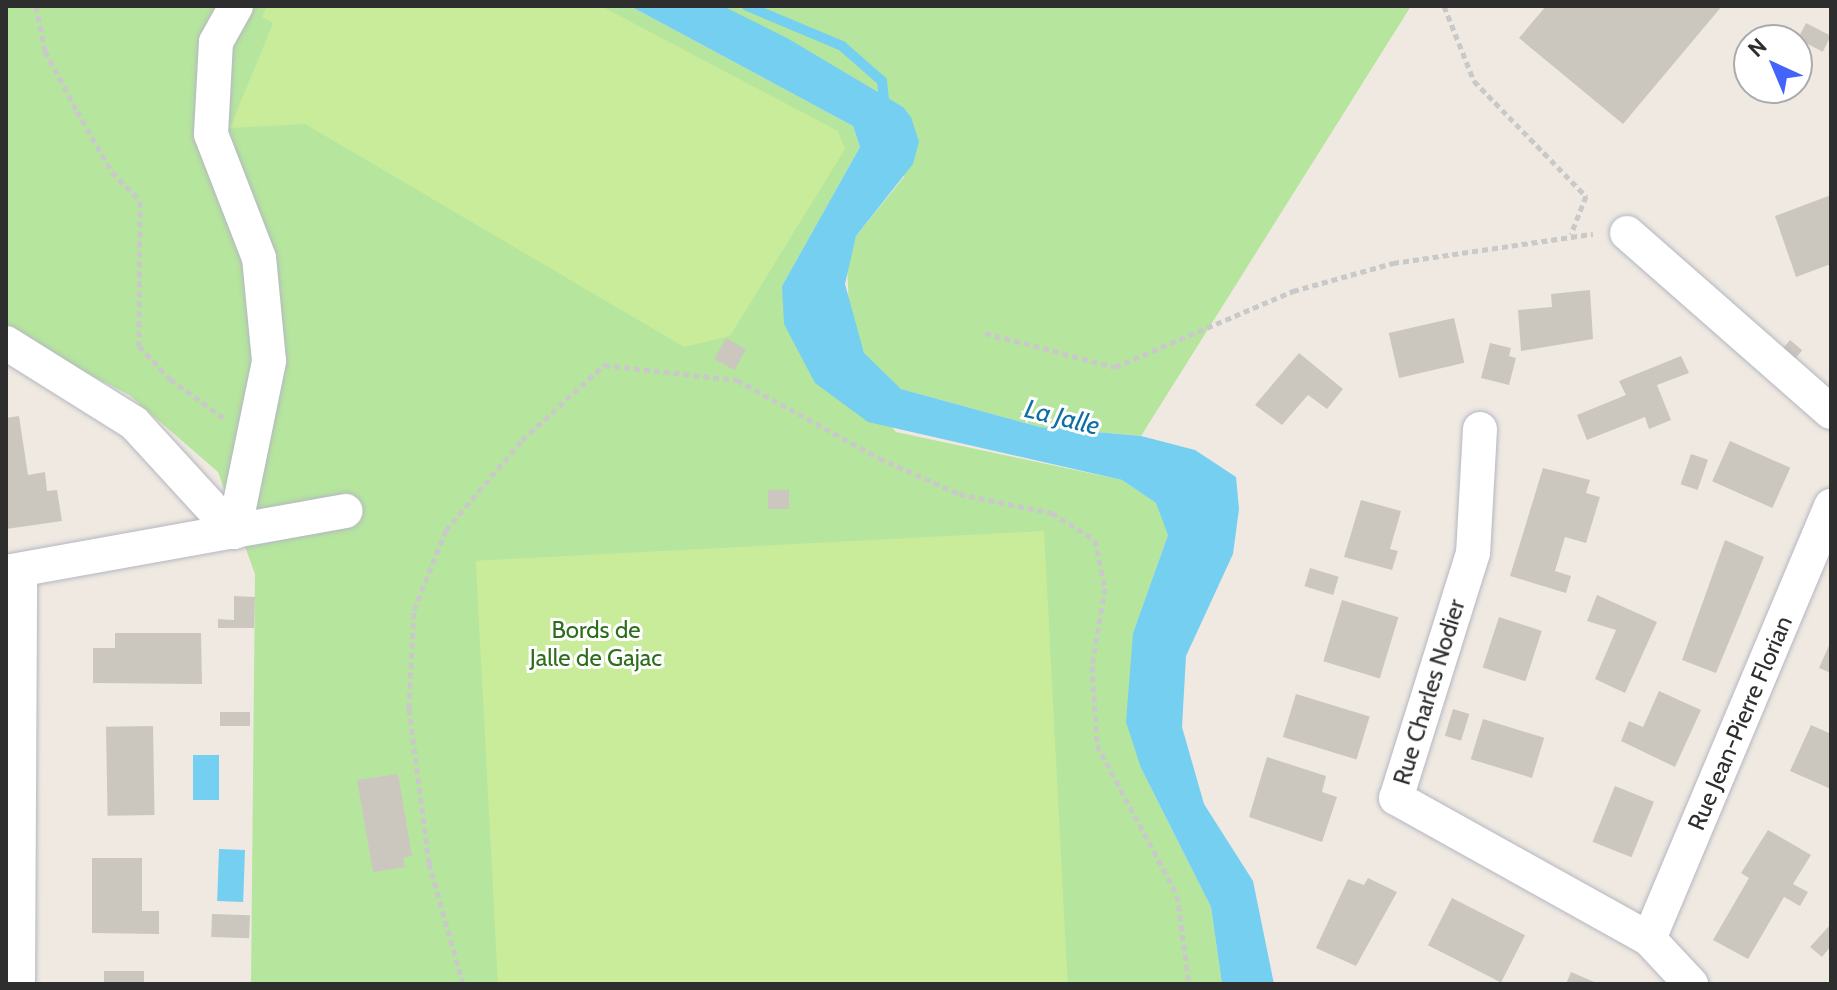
<!DOCTYPE html>
<style>
body{margin:0}
#map{position:relative;width:1837px;height:990px;overflow:hidden;background:#efe9e1;font-family:Cabin,sans-serif}
div>[style]{position:absolute}
[style*='--x']{left:calc(var(--x)*1px);top:calc(var(--y)*1px);width:calc(var(--w)*1px);rotate:calc(var(--a)*1deg)}
.green>*{inset:0;background:#b6e59e}
.pitch>*{inset:0;background:#c9ec9a;transform-origin:0 0}
.water>*{inset:0;background:#75cff0;transform-origin:0 0}
.stream>*{height:10px;margin:-5px;padding:0 5px;transform-origin:5px;border-radius:5px;background:#75cff0}
.building>*{inset:0;background:#cbc7bf;transform-origin:0 0}
.path>*{height:5px;margin-top:-2.5px;transform-origin:0;background:repeating-linear-gradient(90deg,#c9c9c9 0 6px,transparent 0 10px)}
.roads{filter:drop-shadow(0 0 2px #b4b7c1) drop-shadow(0 0 2px #b4b7c1)}
.minor>*{height:34px;margin:-17px;padding:0 17px;transform-origin:17px;border-radius:17px;background:#fff}
span{translate:-50% -50%;white-space:nowrap;text-align:center;line-height:1.15;-webkit-text-stroke:6px #fff;paint-order:stroke}
.park-label{font-size:24px;color:#2c6e1b}
.street-label{font-size:24px;color:#2e2e2e}
.water-label{font-size:26px;color:#0d6fa3;font-style:italic}
.frame{position:absolute;inset:0;border:8px solid #2e2e2e;pointer-events:none}
.north{position:absolute;left:1733px;top:24px;width:80px;height:80px;box-sizing:border-box;background:#fff;border:2px solid #ababab;border-radius:50%;rotate:316deg;font-size:22px;font-weight:700;line-height:32px;text-align:center;color:#2e2e2e}
.north::after{content:'';display:block;margin:auto;width:28px;height:36px;background:#4264fb;clip-path:polygon(50% 0,100% 100%,50% 72%,0 100%)}
</style>
<div id="map">
<div class="green">
<div style="clip-path:polygon(6px 6px,630px 6px,853px 126px,860px 147px,782px 286px,896px 432px,1122px 480px,1156px 503px,1167px 524px,1168px 535px,1133px 633px,1141px 768px,1211px 907px,1222px 984px,251px 984px,255px 574px,218px 472px,129px 395px,6px 331px)"></div>
<div style="clip-path:polygon(723px 6px,1411px 6px,1141px 436px,1040px 427px,901px 389px,879px 371px,864px 353px,849px 309px,847px 264px,856px 236px,904px 177px,903px 107px)"></div>
</div>
<div class="pitch">
<div style="clip-path:polygon(267px 6px,601px 6px,838px 131px,845px 149px,730px 336px,684px 347px,305px 124px,230px 128px,273px 23px,262px 17px)"></div>
<div style="left:1044px;top:531px;width:454px;height:569px;rotate:87deg"></div>
</div>
<div class="water">
<div style="clip-path:polygon(630px 6px,723px 6px,787px 38px,903px 107px,911px 117px,919px 142px,913px 164px,856px 236px,845px 284px,864px 353px,901px 389px,1040px 427px,1141px 436px,1195px 450px,1236px 477px,1239px 509px,1233px 554px,1186px 656px,1182px 727px,1204px 804px,1253px 881px,1274px 984px,1222px 984px,1211px 907px,1141px 768px,1126px 722px,1133px 633px,1168px 535px,1156px 503px,1122px 480px,868px 422px,815px 383px,784px 324px,782px 286px,860px 147px,853px 126px)"></div>
<div style="left:193px;top:755px;width:26px;height:45px"></div>
<div style="left:219px;top:849px;width:26px;height:52px;rotate:2deg"></div>
</div>
<div class="stream">
<div style="--x:747;--y:6;--w:103;--a:22.8"></div>
<div style="--x:842;--y:46;--w:53;--a:41.2"></div>
<div style="--x:882;--y:81;--w:28;--a:84"></div>
</div>
<div class="building">
<div style="clip-path:polygon(1546px 6px,1722px 6px,1623px 124px,1519px 38px)"></div>
<div style="left:1806px;top:23px;width:28px;height:18px;rotate:27deg"></div>
<div style="clip-path:polygon(1831px 195px,1831px 264px,1796px 277px,1775px 216px)"></div>
<div style="clip-path:polygon(1590px 290px,1593px 339px,1521px 351px,1518px 310px,1552px 307px,1551px 294px)"></div>
<div style="left:1454px;top:318px;width:46px;height:67px;rotate:77deg"></div>
<div style="left:726px;top:338px;width:23px;height:24px;rotate:29deg"></div>
<div style="left:1790px;top:340px;width:16px;height:15px;rotate:40deg"></div>
<div style="clip-path:polygon(1490px 343px,1511px 348px,1509px 356px,1516px 358px,1509px 385px,1481px 378px)"></div>
<div style="clip-path:polygon(1299px 353px,1343px 389px,1327px 409px,1308px 395px,1282px 425px,1255px 405px)"></div>
<div style="clip-path:polygon(1681px 356px,1689px 373px,1657px 385px,1671px 420px,1649px 429px,1645px 417px,1587px 440px,1577px 415px,1626px 395px,1619px 381px)"></div>
<div style="clip-path:polygon(19px 416px,28px 475px,45px 472px,47px 491px,57px 490px,62px 521px,6px 529px,6px 418px)"></div>
<div style="left:1730px;top:441px;width:66px;height:44px;rotate:24deg"></div>
<div style="left:1691px;top:454px;width:18px;height:32px;rotate:19deg"></div>
<div style="clip-path:polygon(1543px 468px,1590px 480px,1586px 493px,1600px 497px,1586px 543px,1565px 537px,1555px 571px,1571px 576px,1566px 593px,1510px 576px)"></div>
<div style="left:768px;top:490px;width:21px;height:19px"></div>
<div style="clip-path:polygon(1361px 500px,1401px 511px,1390px 549px,1398px 551px,1392px 570px,1344px 557px)"></div>
<div style="clip-path:polygon(1725px 540px,1764px 557px,1716px 673px,1682px 660px)"></div>
<div style="left:1310px;top:568px;width:30px;height:19px;rotate:17deg"></div>
<div style="clip-path:polygon(1597px 595px,1657px 622px,1625px 693px,1595px 679px,1616px 630px,1587px 621px)"></div>
<div style="clip-path:polygon(234px 596px,255px 597px,254px 628px,218px 628px,218px 619px,234px 620px)"></div>
<div style="left:1342px;top:600px;width:59px;height:64px;rotate:17deg"></div>
<div style="left:1499px;top:617px;width:45px;height:53px;rotate:18deg"></div>
<div style="clip-path:polygon(115px 633px,201px 633px,202px 684px,93px 683px,93px 648px,115px 648px)"></div>
<div style="clip-path:polygon(1831px 641px,1831px 673px,1819px 668px)"></div>
<div style="clip-path:polygon(1659px 691px,1701px 710px,1675px 767px,1621px 741px,1629px 721px,1643px 727px)"></div>
<div style="left:1296px;top:694px;width:77px;height:45px;rotate:17deg"></div>
<div style="left:1453px;top:709px;width:17px;height:28px;rotate:17deg"></div>
<div style="left:220px;top:712px;width:30px;height:14px"></div>
<div style="left:1483px;top:719px;width:64px;height:42px;rotate:17deg"></div>
<div style="clip-path:polygon(1811px 725px,1831px 734px,1831px 789px,1790px 771px)"></div>
<div style="left:153px;top:726px;width:89px;height:47px;rotate:89deg"></div>
<div style="clip-path:polygon(1267px 757px,1326px 776px,1322px 792px,1337px 797px,1322px 842px,1249px 817px)"></div>
<div style="clip-path:polygon(398px 774px,412px 856px,403px 858px,405px 867px,373px 872px,357px 780px)"></div>
<div style="left:1615px;top:786px;width:42px;height:60px;rotate:22deg"></div>
<div style="clip-path:polygon(1768px 830px,1811px 855px,1793px 884px,1808px 892px,1800px 906px,1784px 897px,1748px 959px,1713px 940px,1749px 878px,1741px 873px)"></div>
<div style="clip-path:polygon(92px 858px,142px 858px,142px 911px,159px 911px,159px 934px,92px 933px)"></div>
<div style="clip-path:polygon(1368px 878px,1397px 892px,1356px 966px,1316px 948px,1348px 879px,1364px 885px)"></div>
<div style="left:1452px;top:898px;width:82px;height:53px;rotate:27deg"></div>
<div style="left:212px;top:914px;width:38px;height:23px;rotate:2deg"></div>
<div style="clip-path:polygon(1831px 924px,1831px 946px,1822px 957px,1810px 947px)"></div>
<div style="left:104px;top:971px;width:40px;height:13px"></div>
<div style="clip-path:polygon(1571px 972px,1599px 984px,1566px 984px)"></div>
</div>
<div class="path">
<div style="--x:36;--y:6;--w:46;--a:78.7"></div>
<div style="--x:45;--y:51;--w:68;--a:61.9"></div>
<div style="--x:77;--y:111;--w:70;--a:60.2"></div>
<div style="--x:112;--y:172;--w:40;--a:46"></div>
<div style="--x:140;--y:201;--w:145;--a:90.4"></div>
<div style="--x:139;--y:346;--w:45;--a:46.8"></div>
<div style="--x:170;--y:379;--w:68;--a:36"></div>
<div style="--x:1444;--y:6;--w:81;--a:68.2"></div>
<div style="--x:1474;--y:81;--w:161;--a:45.8"></div>
<div style="--x:1586;--y:196;--w:41;--a:111.5"></div>
<div style="--x:985;--y:333;--w:134;--a:14.7"></div>
<div style="--x:1115;--y:367;--w:194;--a:-23.1"></div>
<div style="--x:1293;--y:291;--w:104;--a:-15.6"></div>
<div style="--x:1393;--y:263;--w:202;--a:-8.3"></div>
<div style="--x:463;--y:984;--w:126;--a:-105.7"></div>
<div style="--x:429;--y:863;--w:156;--a:-97.4"></div>
<div style="--x:409;--y:708;--w:98;--a:-87.1"></div>
<div style="--x:414;--y:610;--w:86;--a:-68.2"></div>
<div style="--x:446;--y:530;--w:118;--a:-49.8"></div>
<div style="--x:522;--y:440;--w:111;--a:-42.4"></div>
<div style="--x:604;--y:365;--w:134;--a:6.4"></div>
<div style="--x:737;--y:380;--w:162;--a:28.8"></div>
<div style="--x:879;--y:458;--w:88;--a:24.2"></div>
<div style="--x:959;--y:494;--w:95;--a:11.5"></div>
<div style="--x:1052;--y:513;--w:51;--a:32.1"></div>
<div style="--x:1095;--y:540;--w:49;--a:78.2"></div>
<div style="--x:1105;--y:588;--w:79;--a:99.5"></div>
<div style="--x:1092;--y:666;--w:79;--a:86.4"></div>
<div style="--x:1097;--y:745;--w:170;--a:61.9"></div>
<div style="--x:1177;--y:895;--w:90;--a:82.3"></div>
</div>
<div class="roads">
<div class="minor">
<div style="--x:1627;--y:233;--w:271;--a:41.3"></div>
<div style="--x:6;--y:343;--w:151;--a:32"></div>
<div style="--x:134;--y:423;--w:148;--a:47.5"></div>
<div style="--x:1480;--y:429;--w:124;--a:93.2"></div>
<div style="--x:1473;--y:553;--w:257;--a:107.4"></div>
<div style="--x:1396;--y:798;--w:290;--a:29.1"></div>
<div style="--x:1649;--y:939;--w:62;--a:47"></div>
<div style="--x:234;--y:532;--w:175;--a:-78.4"></div>
<div style="--x:269;--y:361;--w:103;--a:-95.5"></div>
<div style="--x:259;--y:258;--w:133;--a:-111.2"></div>
<div style="--x:211;--y:134;--w:92;--a:-86.9"></div>
<div style="--x:216;--y:42;--w:41;--a:-60.9"></div>
<div style="--x:6;--y:572;--w:345;--a:-10.2"></div>
<div style="--x:1649;--y:939;--w:470;--a:-67.2"></div>
<div style="--x:18;--y:984;--w:414;--a:-89.7"></div>
</div>
</div>
<div class="park-label">
<span style="left:596px;top:644px">Bords de<br>Jalle de Gajac</span>
</div>
<div class="street-label">
<span style="left:1429px;top:692px;rotate:-73deg">Rue Charles Nodier</span>
<span style="left:1740px;top:723px;rotate:-67deg">Rue Jean-Pierre Florian</span>
</div>
<div class="water-label">
<span style="left:1062px;top:418px;rotate:14deg">La Jalle</span>
</div>
<div class="frame"></div>
<div class="north">N</div>
</div>
